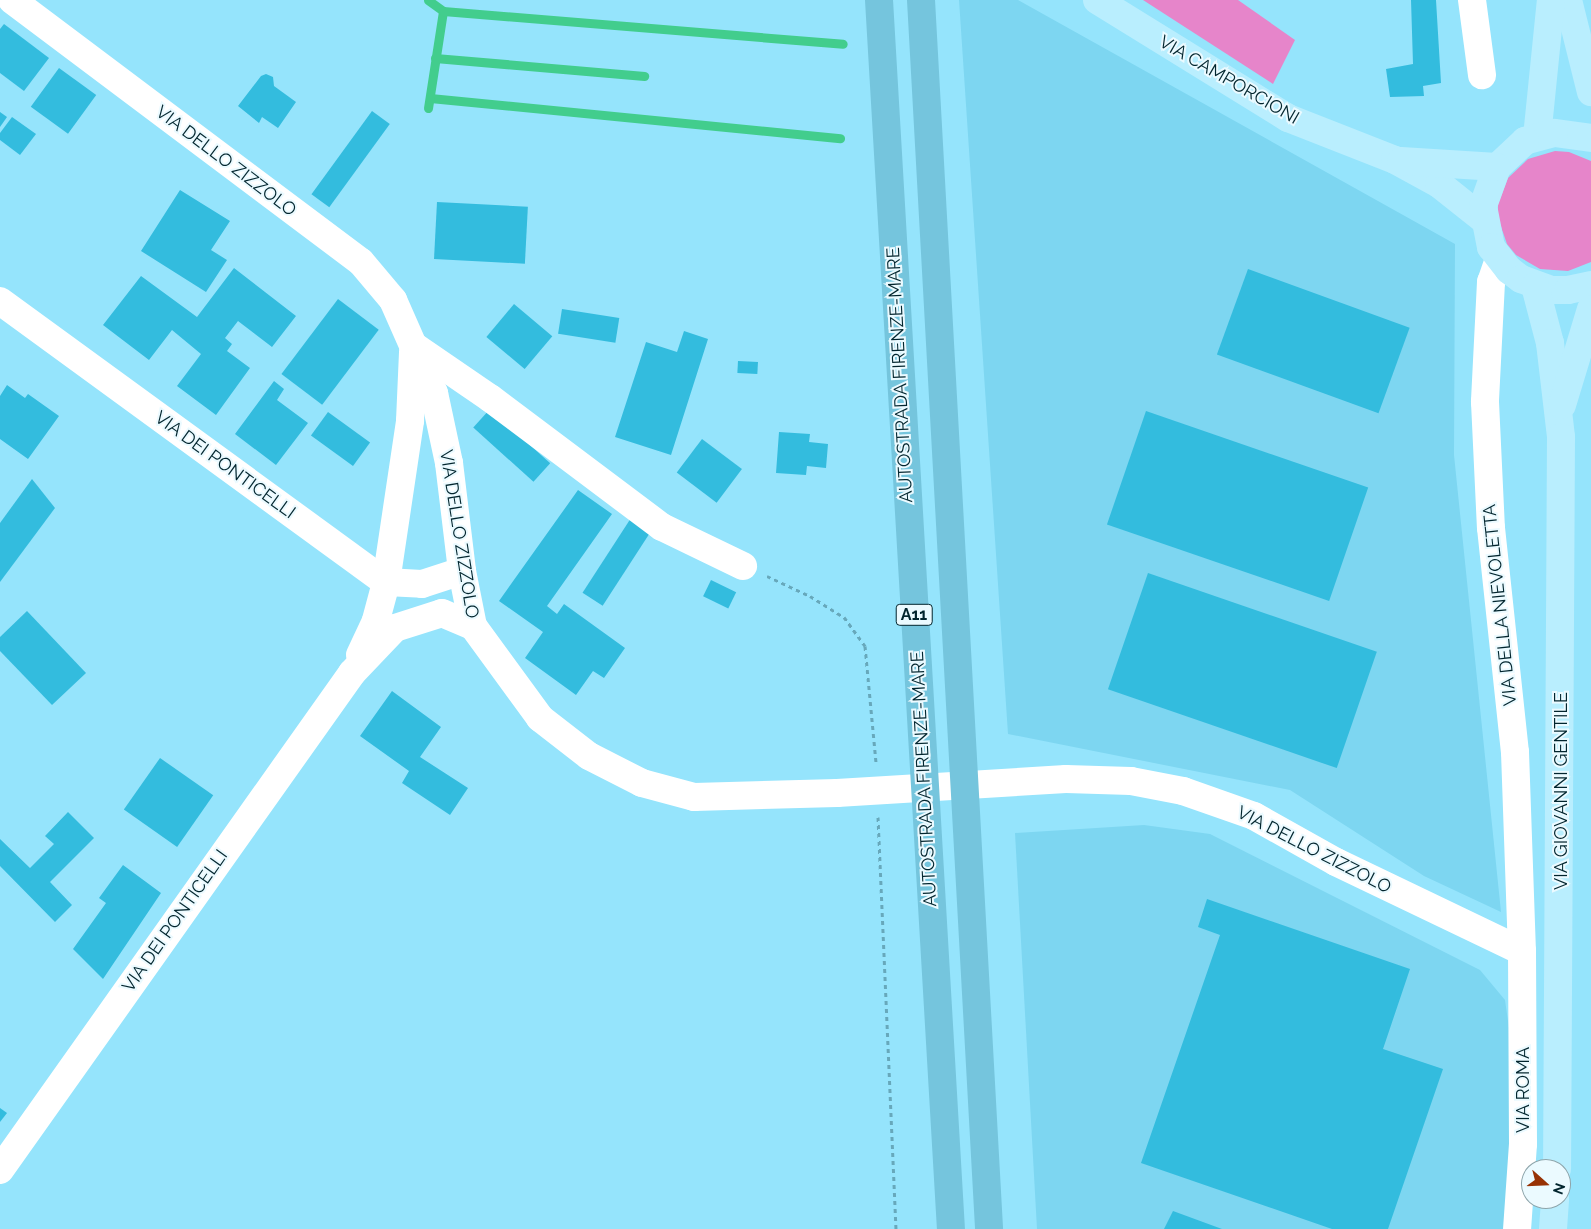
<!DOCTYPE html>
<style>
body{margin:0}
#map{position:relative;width:1591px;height:1229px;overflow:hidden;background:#95e4fc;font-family:Raleway,sans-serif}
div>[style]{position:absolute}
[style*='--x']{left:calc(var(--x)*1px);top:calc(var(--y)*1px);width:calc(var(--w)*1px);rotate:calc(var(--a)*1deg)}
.built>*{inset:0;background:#7dd6f1}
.green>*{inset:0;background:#e685ca}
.stream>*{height:9px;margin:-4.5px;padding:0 4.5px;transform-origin:4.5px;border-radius:4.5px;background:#42cd8d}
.building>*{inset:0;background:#33bcde;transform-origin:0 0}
.path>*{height:3px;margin-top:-1.5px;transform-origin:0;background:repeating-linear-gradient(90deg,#67a8bb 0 4px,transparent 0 8px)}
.minor>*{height:28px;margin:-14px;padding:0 14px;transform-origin:14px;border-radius:14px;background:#fff}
.major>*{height:28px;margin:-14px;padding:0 14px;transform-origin:14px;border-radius:14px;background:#b9eefe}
.highway>*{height:28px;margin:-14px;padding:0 14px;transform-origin:14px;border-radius:14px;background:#75c5dd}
span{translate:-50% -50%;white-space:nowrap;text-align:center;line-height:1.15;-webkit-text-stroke:4px #ebfaff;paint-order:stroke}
.shield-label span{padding:1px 4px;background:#ebfaff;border:1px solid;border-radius:4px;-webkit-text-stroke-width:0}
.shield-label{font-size:16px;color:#02252e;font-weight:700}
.street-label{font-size:18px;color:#02252e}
.north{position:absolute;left:1521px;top:1159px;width:50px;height:50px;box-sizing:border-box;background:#ebfaff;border:1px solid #8ea5ab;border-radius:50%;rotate:110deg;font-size:14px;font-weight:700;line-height:20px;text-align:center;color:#02252e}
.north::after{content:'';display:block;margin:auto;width:18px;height:22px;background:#973205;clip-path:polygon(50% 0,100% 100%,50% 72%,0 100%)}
</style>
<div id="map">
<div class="built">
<div style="clip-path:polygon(959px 0,1018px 0,1455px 244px,1454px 455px,1501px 912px,1424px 876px,1290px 790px,1008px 734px)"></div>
<div style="clip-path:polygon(1144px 825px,1210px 834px,1480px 970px,1505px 1000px,1513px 1056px,1508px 1229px,1037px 1229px,1015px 833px)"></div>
</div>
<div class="green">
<div style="clip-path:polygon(1143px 0,1238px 0,1295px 40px,1273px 84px)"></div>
<div style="clip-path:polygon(1555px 151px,1569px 152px,1591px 161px,1591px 262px,1568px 271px,1540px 269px,1516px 255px,1507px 244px,1498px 218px,1498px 204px,1508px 178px,1528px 159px)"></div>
</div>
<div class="stream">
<div style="--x:428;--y:0;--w:19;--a:36"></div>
<div style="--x:435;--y:58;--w:210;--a:4.9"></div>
<div style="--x:430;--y:98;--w:412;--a:5.6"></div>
<div style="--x:428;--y:108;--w:98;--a:-81.2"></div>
<div style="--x:443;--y:11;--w:401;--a:4.7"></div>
</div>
<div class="building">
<div style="clip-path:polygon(1411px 0,1436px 0,1441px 83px,1423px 86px,1424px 96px,1390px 97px,1386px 69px,1413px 64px)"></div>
<div style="clip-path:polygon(4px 24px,49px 58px,24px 91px,0 73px,0 29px)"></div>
<div style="left:59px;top:68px;width:46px;height:48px;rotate:36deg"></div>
<div style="clip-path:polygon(266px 74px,273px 77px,274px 86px,296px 102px,278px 128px,262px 117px,259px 123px,238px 106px,261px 76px)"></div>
<div style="left:372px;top:111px;width:22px;height:103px;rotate:36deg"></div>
<div style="clip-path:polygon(0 112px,7px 117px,0 127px)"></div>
<div style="clip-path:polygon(12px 117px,36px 134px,20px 155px,0 140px,0 133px)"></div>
<div style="clip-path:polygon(180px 190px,230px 221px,211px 250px,227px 260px,206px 292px,141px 251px)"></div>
<div style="left:437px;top:202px;width:91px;height:57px;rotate:3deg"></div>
<div style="clip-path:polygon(234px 268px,296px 316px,272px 347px,238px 321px,225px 338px,232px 344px,227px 351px,250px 368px,216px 415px,177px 386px,201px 354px,172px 330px,149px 360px,103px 325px,141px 276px,197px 317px)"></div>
<div style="left:1248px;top:269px;width:172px;height:91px;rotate:20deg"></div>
<div style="left:338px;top:299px;width:51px;height:94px;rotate:37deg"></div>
<div style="left:514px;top:304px;width:50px;height:43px;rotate:40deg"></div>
<div style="left:562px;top:309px;width:58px;height:25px;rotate:9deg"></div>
<div style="clip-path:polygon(684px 331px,708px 339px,671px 455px,615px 437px,646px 342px,677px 352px)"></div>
<div style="left:738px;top:361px;width:20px;height:12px;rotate:3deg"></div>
<div style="clip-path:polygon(274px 381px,284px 389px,277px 400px,308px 423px,276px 465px,235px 434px)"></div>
<div style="clip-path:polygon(7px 385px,25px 398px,28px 394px,59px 416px,28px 459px,0 439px,0 396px)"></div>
<div style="left:490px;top:409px;width:81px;height:25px;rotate:42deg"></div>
<div style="left:1146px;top:411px;width:235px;height:120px;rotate:19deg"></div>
<div style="left:328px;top:412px;width:52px;height:29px;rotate:36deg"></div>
<div style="clip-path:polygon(779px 432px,810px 434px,809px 442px,828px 444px,826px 468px,807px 466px,806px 475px,776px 473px)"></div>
<div style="left:702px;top:439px;width:50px;height:42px;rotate:37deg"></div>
<div style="clip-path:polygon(32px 479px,55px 508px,0 582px,0 523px)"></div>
<div style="clip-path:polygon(578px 490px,612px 514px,547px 606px,557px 614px,564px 604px,625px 648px,604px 678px,593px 671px,576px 695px,525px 658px,543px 632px,499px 601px)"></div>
<div style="left:631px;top:518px;width:24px;height:89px;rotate:33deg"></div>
<div style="left:1148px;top:573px;width:242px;height:123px;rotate:19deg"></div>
<div style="left:711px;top:580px;width:28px;height:18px;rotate:26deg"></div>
<div style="clip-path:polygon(27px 611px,86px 673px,52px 705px,0 651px,0 637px)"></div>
<div style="clip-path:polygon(392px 691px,441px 727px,420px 757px,468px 788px,450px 815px,402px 783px,409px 771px,360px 736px)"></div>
<div style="left:160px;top:758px;width:65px;height:63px;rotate:35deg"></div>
<div style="clip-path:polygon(68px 812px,94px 838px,50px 882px,72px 905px,55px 922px,0 866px,0 839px,30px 868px,54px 844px,45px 836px)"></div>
<div style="clip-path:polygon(123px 865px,161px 893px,103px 979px,73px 949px,106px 903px,99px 898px)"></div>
<div style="clip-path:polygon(1207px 899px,1410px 969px,1383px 1049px,1443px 1069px,1388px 1229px,1332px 1229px,1141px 1163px,1220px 935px,1198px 927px)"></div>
<div style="clip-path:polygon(0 1108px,7px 1113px,0 1122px)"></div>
<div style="clip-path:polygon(1173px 1211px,1222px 1229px,1164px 1229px)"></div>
</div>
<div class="path">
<div style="--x:767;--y:576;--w:47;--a:24.9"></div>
<div style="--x:810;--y:596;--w:40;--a:32"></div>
<div style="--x:844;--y:617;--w:36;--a:54"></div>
<div style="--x:865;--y:646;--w:118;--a:84.6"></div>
<div style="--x:878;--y:817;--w:412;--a:87.5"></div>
</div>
<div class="minor">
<div style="--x:12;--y:0;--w:436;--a:36.9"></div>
<div style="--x:361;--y:262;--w:50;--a:49.9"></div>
<div style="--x:393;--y:300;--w:102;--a:66.2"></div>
<div style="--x:434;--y:393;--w:72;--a:77.9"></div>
<div style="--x:449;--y:463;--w:109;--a:83.1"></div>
<div style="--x:462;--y:571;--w:56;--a:78.7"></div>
<div style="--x:473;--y:626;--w:114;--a:53.9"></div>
<div style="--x:540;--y:718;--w:62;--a:37.8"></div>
<div style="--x:589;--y:756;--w:59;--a:27"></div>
<div style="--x:642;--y:783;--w:54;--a:15.1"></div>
<div style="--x:694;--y:797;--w:143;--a:-1.6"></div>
<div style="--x:837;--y:793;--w:229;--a:-3.5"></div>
<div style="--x:1066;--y:779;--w:65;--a:1.8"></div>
<div style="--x:1131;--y:781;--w:53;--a:10.9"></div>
<div style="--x:1183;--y:791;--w:75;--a:19.4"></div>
<div style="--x:1254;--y:816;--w:94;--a:29.3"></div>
<div style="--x:1336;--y:862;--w:206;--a:25.6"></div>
<div style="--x:1472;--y:0;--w:76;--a:82.4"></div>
<div style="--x:1499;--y:259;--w:24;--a:109"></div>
<div style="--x:1491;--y:282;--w:120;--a:92.9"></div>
<div style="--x:1485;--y:402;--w:126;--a:87.3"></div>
<div style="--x:1491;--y:528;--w:225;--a:83.9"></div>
<div style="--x:1515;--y:752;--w:199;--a:88"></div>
<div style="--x:1522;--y:951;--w:193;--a:89.7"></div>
<div style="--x:1523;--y:1144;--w:85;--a:94"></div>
<div style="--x:0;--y:301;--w:477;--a:36.1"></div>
<div style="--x:386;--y:582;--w:36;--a:3"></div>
<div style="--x:422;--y:584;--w:42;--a:-18"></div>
<div style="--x:414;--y:346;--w:92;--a:34.4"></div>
<div style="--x:490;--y:398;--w:215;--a:36.9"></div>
<div style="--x:662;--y:527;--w:90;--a:25.7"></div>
<div style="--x:360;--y:655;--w:38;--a:-65"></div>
<div style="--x:376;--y:620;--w:39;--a:-75"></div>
<div style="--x:386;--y:582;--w:163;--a:-81.5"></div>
<div style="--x:410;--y:421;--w:69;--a:-87.5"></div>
<div style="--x:0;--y:1170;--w:609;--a:-54.69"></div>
<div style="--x:352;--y:673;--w:62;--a:-46.3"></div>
<div style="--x:395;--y:628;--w:49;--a:-17.7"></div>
<div style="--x:442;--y:613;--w:34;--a:23"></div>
</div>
<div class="major">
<div style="--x:1097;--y:0;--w:225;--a:31.7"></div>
<div style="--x:1288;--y:118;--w:115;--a:21.4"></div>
<div style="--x:1395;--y:160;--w:50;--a:28.6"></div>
<div style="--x:1439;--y:184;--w:56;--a:38.5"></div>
<div style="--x:1568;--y:0;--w:95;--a:76"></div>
<div style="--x:1537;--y:137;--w:138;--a:-84.2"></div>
<div style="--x:1591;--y:138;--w:37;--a:-172"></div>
<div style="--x:1554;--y:133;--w:30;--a:165"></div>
<div style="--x:1525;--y:141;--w:38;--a:137"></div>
<div style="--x:1497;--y:167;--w:41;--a:109.7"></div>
<div style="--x:1483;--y:206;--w:42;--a:79"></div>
<div style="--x:1491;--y:247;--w:29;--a:52"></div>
<div style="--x:1509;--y:270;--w:15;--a:37"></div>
<div style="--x:1521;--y:279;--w:32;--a:20"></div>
<div style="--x:1551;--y:290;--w:17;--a:0"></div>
<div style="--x:1568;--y:290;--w:24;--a:-12"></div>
<div style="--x:1401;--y:161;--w:96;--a:3.6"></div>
<div style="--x:1535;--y:286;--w:59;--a:75.3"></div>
<div style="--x:1550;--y:343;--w:95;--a:83.3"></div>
<div style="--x:1561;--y:437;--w:732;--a:90.31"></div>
<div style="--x:1562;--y:405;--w:100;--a:-73.2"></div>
<div style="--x:1553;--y:1229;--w:30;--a:-86"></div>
</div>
<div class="highway">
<div style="--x:879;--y:0;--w:1231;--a:86.65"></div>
<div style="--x:921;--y:0;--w:1231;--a:86.83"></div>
</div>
<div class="shield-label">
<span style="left:914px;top:615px">A11</span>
</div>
<div class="street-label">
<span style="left:1229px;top:80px;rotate:30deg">VIA CAMPORCIONI</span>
<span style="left:226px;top:161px;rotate:37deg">VIA DELLO ZIZZOLO</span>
<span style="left:900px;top:375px;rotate:-93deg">AUTOSTRADA FIRENZE-MARE</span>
<span style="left:225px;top:465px;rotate:36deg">VIA DEI PONTICELLI</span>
<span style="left:459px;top:534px;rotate:81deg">VIA DELLO ZIZZOLO</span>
<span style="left:1500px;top:605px;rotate:-96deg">VIA DELLA NIEVOLETTA</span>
<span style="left:924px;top:779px;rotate:-93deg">AUTOSTRADA FIRENZE-MARE</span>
<span style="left:1561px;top:791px;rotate:-90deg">VIA GIOVANNI GENTILE</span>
<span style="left:1314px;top:850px;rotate:27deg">VIA DELLO ZIZZOLO</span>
<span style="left:175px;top:921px;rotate:-55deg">VIA DEI PONTICELLI</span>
<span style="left:1523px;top:1090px;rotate:-90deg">VIA ROMA</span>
</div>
<div class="north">N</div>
</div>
